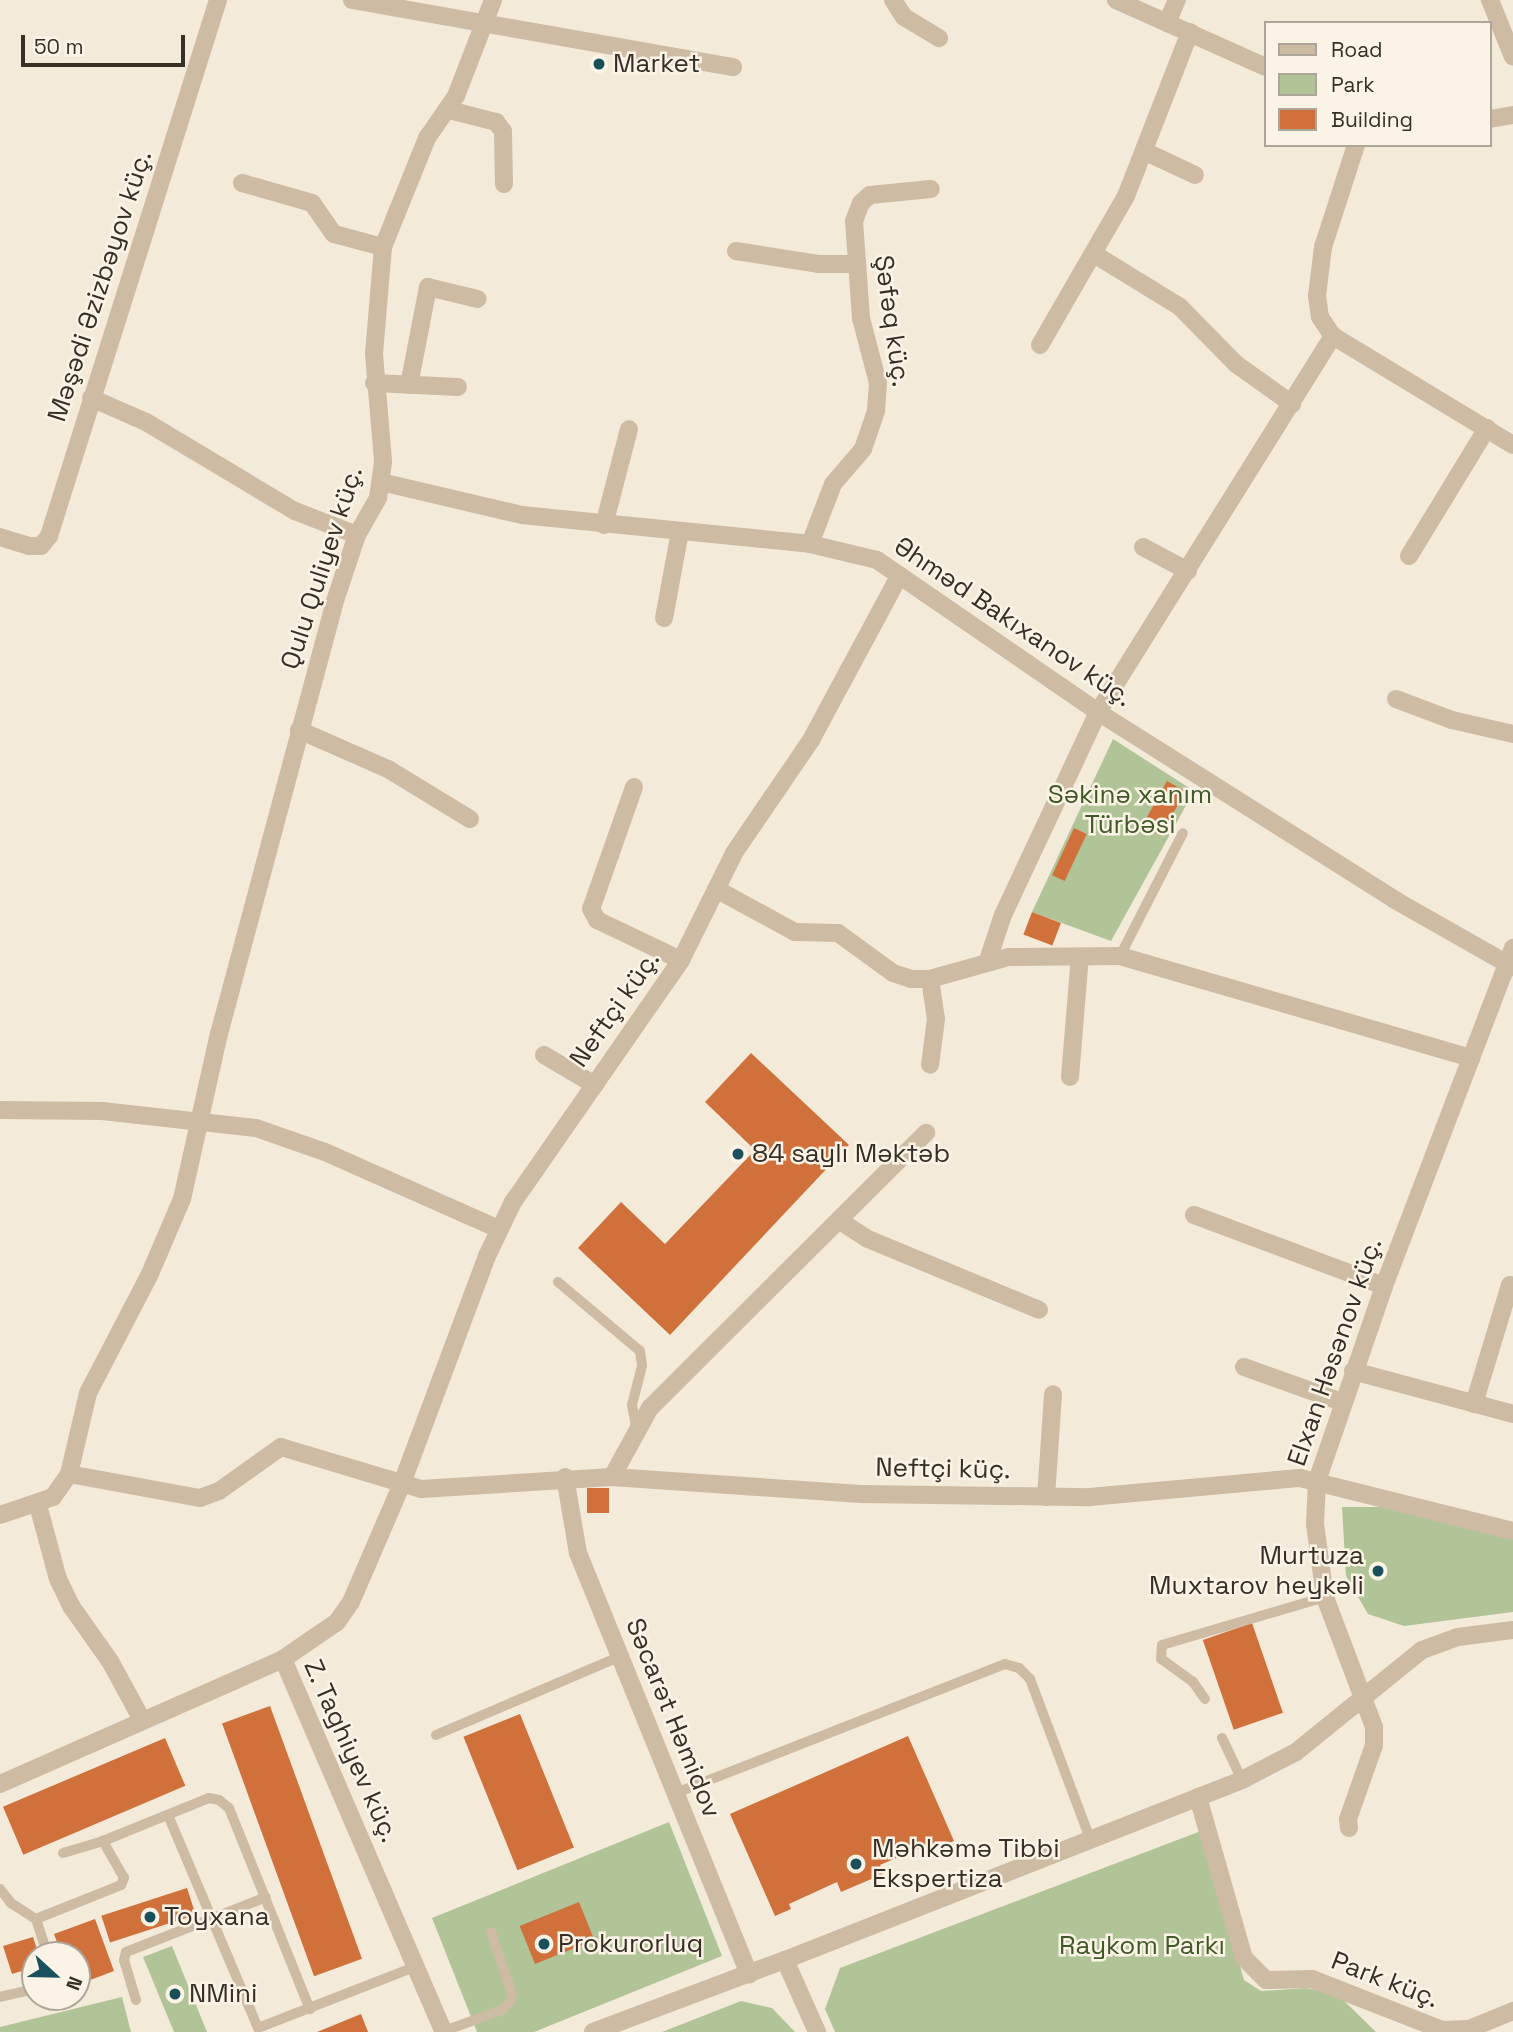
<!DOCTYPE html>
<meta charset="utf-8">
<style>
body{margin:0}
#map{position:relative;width:1513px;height:2032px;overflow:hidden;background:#f4ead9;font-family:"Space Grotesk",sans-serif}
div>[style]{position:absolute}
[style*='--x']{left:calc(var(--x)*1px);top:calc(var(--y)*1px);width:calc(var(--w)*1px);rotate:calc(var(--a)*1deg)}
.green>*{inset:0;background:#b0c498}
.building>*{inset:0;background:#d0703b;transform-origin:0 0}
.service>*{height:10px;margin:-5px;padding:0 5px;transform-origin:5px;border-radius:5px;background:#cdbba4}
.minor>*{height:18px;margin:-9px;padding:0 9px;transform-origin:9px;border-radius:9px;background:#cdbba4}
.tertiary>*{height:18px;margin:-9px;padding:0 9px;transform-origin:9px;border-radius:9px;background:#cdbba4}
.dots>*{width:19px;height:19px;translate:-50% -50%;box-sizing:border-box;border:4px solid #fbf4e6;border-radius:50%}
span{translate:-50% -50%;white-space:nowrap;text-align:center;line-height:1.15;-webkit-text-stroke:5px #fbf4e6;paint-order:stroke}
.poi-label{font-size:26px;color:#372e26}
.left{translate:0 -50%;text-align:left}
.right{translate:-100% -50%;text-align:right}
.street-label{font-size:26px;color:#372e26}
.park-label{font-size:26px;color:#415828}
.legend{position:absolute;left:1264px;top:21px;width:228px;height:126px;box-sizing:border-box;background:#fbf4e6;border:2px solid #ada599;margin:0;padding:9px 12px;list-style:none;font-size:21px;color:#372e26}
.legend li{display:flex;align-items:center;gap:14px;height:35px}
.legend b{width:35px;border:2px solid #ada599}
.north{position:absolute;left:21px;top:1941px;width:70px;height:70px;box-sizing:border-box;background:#fbf4e6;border:2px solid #ada599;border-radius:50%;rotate:112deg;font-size:19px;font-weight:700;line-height:28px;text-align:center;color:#372e26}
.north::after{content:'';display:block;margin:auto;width:24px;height:32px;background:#18505c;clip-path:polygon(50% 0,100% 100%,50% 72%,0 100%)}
.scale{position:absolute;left:21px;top:35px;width:164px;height:32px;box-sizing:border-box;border:4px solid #372e26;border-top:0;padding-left:9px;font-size:21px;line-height:24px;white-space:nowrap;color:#372e26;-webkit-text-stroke:5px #fbf4e6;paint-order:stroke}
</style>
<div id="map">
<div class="green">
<div style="clip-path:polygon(1113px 739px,1194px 791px,1111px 941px,1032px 912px)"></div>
<div style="clip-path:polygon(1342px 1507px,1393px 1507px,1513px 1539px,1513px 1612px,1404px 1626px,1368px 1614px,1346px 1576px)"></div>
<div style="clip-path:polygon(669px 1822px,722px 1956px,534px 2032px,477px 2032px,432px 1918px)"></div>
<div style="clip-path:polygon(1201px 1831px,1244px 1980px,1261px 1991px,1307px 1988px,1338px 1995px,1376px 2032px,835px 2032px,825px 2009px,840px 1968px)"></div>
<div style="clip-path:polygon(172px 1946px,207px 2032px,174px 2032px,143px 1957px)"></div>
<div style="clip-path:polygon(122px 1997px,131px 2032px,0 2032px,0 2027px)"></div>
<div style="clip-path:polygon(741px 2001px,772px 2008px,795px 2032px,662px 2032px)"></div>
</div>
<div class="building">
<div style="left:1167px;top:781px;width:21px;height:51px;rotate:29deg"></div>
<div style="left:1074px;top:828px;width:14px;height:52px;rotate:25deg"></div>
<div style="left:1032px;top:912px;width:31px;height:24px;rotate:21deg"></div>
<div style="clip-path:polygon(751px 1053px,849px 1145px,670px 1335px,578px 1248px,621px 1202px,665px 1244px,755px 1150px,705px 1102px)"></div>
<div style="left:587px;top:1488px;width:22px;height:25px"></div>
<div style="left:1252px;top:1623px;width:95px;height:52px;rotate:71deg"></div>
<div style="left:270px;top:1706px;width:269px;height:51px;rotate:70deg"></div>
<div style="left:520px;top:1714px;width:144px;height:61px;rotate:68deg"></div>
<div style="clip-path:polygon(908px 1736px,954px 1841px,930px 1852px,927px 1845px,880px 1865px,883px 1874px,841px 1892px,837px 1882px,789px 1904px,791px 1909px,775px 1916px,730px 1814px)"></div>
<div style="left:165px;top:1738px;width:52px;height:176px;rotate:67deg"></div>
<div style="left:187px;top:1888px;width:28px;height:90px;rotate:72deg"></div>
<div style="left:579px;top:1902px;width:41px;height:64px;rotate:68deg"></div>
<div style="clip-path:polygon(95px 1919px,114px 1971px,77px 1985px,77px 1955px,62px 1955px,54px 1934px)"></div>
<div style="clip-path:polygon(33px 1937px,39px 1955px,35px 1955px,35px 1967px,12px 1974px,3px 1946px)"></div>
<div style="clip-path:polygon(361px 2014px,368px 2032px,317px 2032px)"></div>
</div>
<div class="service">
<div style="--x:1120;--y:956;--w:138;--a:-62.9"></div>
<div style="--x:558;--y:1282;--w:107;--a:40.1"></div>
<div style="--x:640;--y:1351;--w:15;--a:82"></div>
<div style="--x:642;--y:1366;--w:40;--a:104.4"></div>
<div style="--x:632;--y:1405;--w:21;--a:79"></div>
<div style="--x:1205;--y:1699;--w:21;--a:-125"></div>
<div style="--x:1193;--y:1682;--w:39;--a:-144"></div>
<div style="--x:1161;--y:1659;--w:14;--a:-86"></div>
<div style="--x:1162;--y:1645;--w:170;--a:-16.4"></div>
<div style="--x:436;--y:1735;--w:199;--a:-23.1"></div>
<div style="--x:1222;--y:1738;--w:47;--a:64.5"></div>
<div style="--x:676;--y:1793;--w:353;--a:-21.4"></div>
<div style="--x:1005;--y:1664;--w:15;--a:16"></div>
<div style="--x:1019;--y:1668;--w:16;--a:45"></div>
<div style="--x:1030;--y:1679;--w:171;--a:69.4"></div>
<div style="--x:168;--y:1815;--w:231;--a:67.1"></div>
<div style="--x:258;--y:2028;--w:171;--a:-21.3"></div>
<div style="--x:63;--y:1853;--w:42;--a:-16.7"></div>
<div style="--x:0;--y:1889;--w:18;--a:52"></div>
<div style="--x:11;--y:1903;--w:30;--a:33"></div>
<div style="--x:36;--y:1919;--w:38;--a:72"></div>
<div style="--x:36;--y:1919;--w:92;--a:-21.8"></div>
<div style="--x:121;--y:1885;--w:8;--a:-67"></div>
<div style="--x:124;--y:1878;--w:43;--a:-119.6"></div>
<div style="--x:103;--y:1841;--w:114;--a:-22.1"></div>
<div style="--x:209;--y:1798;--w:10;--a:11"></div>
<div style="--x:219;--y:1800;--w:13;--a:39"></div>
<div style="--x:229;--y:1808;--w:217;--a:68.1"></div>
<div style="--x:0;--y:1997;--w:36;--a:-13"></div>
<div style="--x:136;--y:2000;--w:42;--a:-106.7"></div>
<div style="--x:124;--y:1960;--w:8;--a:-76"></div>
<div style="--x:126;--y:1952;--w:150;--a:-21.4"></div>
<div style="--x:444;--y:2031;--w:62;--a:-19.9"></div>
<div style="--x:502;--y:2010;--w:11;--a:-45"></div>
<div style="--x:510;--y:2002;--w:8;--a:-76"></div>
<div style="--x:512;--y:1994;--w:65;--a:-108.7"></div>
</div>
<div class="minor">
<div style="--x:352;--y:0;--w:387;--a:10"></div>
<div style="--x:893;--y:0;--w:20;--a:57"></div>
<div style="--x:904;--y:17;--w:41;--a:31"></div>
<div style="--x:1116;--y:0;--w:164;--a:24.1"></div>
<div style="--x:1490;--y:0;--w:61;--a:68"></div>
<div style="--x:1167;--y:23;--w:25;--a:-67"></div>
<div style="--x:449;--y:110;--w:49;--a:14.3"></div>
<div style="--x:496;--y:122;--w:11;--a:52"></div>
<div style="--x:503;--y:131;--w:53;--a:88.9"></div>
<div style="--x:1490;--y:119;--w:23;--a:-10"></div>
<div style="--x:1356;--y:145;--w:107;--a:107.9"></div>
<div style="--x:1323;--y:247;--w:49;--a:97"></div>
<div style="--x:1317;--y:296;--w:21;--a:82"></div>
<div style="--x:1320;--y:317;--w:23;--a:56"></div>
<div style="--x:1333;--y:336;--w:210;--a:31.2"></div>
<div style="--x:1146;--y:152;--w:54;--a:25.1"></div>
<div style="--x:242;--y:183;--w:73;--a:15.9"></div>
<div style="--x:312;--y:203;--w:38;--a:55"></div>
<div style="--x:334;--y:234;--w:51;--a:14.9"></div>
<div style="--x:736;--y:251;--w:83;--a:9"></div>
<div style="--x:818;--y:264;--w:39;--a:0"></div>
<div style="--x:1094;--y:254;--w:101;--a:31.6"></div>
<div style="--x:1180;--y:307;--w:80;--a:45.5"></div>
<div style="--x:1236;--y:364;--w:69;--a:35.5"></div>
<div style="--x:1040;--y:345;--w:172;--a:-60"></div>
<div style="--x:1126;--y:196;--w:176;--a:-68.7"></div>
<div style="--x:374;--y:383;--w:84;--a:2.7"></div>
<div style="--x:409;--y:385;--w:100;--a:-79"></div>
<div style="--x:428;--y:287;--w:51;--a:13.5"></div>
<div style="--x:91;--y:398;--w:60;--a:23.6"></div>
<div style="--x:146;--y:422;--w:174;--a:30.9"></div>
<div style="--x:295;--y:511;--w:66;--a:21.2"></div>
<div style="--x:381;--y:482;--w:145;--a:13.2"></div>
<div style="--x:522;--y:515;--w:289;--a:5.7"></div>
<div style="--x:810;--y:544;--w:69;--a:13.4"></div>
<div style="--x:877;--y:560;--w:268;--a:34.5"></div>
<div style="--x:1098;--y:712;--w:352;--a:32.3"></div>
<div style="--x:1395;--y:900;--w:136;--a:29.6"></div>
<div style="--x:604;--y:525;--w:99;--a:-75.4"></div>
<div style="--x:0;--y:537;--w:30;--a:17"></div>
<div style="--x:29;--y:546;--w:12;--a:0"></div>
<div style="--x:41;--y:546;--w:13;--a:-51"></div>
<div style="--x:49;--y:536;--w:562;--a:-72.5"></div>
<div style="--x:810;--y:544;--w:64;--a:-69"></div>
<div style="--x:833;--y:484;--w:46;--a:-49.4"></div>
<div style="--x:863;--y:449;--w:40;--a:-71.1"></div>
<div style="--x:876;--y:411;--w:28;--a:-86"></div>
<div style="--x:878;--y:383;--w:67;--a:-104.7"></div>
<div style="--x:861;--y:318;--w:97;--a:-94.1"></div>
<div style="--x:854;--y:221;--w:19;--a:-69"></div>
<div style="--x:861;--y:203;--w:12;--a:-42"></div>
<div style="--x:870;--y:195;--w:61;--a:-5.6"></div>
<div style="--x:1143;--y:547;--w:51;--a:28.1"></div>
<div style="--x:1409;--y:556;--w:150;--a:-58.6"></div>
<div style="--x:664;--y:618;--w:87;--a:-79.5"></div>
<div style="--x:1396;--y:699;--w:60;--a:20.6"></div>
<div style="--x:1452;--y:720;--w:63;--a:12.9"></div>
<div style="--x:299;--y:730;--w:97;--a:23.7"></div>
<div style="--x:388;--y:769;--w:96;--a:31.4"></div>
<div style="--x:634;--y:787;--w:129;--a:109.4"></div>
<div style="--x:591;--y:909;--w:13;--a:61"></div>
<div style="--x:597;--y:920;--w:93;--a:25.5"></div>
<div style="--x:716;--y:889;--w:90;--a:28.6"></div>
<div style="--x:795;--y:932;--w:43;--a:1.3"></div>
<div style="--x:838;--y:933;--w:68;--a:36"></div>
<div style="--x:893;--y:973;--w:19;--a:18"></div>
<div style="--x:911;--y:979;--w:19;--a:0"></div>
<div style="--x:930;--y:979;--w:82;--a:-15.6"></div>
<div style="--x:1009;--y:957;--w:111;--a:-0.5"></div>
<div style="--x:1120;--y:956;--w:366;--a:16.2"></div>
<div style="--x:988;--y:960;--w:47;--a:-71.6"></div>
<div style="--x:1003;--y:915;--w:224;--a:-64.9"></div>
<div style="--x:1098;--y:712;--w:443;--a:-58"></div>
<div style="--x:930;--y:979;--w:40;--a:81.5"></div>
<div style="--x:936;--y:1019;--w:46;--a:97.4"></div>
<div style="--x:544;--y:1055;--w:59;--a:30.5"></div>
<div style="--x:1070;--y:1077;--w:121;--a:-85.3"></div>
<div style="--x:0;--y:1110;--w:102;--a:0.6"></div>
<div style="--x:102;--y:1111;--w:155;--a:6.3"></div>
<div style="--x:256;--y:1128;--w:73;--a:19.2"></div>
<div style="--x:325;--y:1152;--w:190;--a:23.9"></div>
<div style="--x:1194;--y:1215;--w:203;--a:20.5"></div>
<div style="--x:840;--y:1221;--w:33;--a:33"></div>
<div style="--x:868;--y:1239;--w:185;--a:22.5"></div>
<div style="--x:1244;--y:1367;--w:104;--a:19.7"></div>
<div style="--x:1353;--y:1371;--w:166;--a:15"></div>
<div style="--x:1474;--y:1404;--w:124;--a:-73.2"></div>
<div style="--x:1510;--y:1285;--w:3;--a:18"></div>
<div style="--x:69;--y:1474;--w:133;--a:10.4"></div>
<div style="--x:200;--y:1498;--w:20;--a:-20"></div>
<div style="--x:219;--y:1491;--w:76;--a:-35.4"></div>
<div style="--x:281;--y:1447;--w:146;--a:16.7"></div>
<div style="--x:421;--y:1489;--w:191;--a:-3.6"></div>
<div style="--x:612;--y:1477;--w:253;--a:3.9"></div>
<div style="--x:864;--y:1494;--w:226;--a:0.8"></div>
<div style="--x:1090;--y:1497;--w:211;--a:-5.2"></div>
<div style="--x:1300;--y:1478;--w:219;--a:14"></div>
<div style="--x:565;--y:1477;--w:77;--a:80.3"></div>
<div style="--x:578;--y:1553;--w:455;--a:67.9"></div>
<div style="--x:612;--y:1477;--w:79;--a:-61.2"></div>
<div style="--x:650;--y:1408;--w:390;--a:-44.9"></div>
<div style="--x:1046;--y:1497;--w:103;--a:-86.1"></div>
<div style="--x:38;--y:1505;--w:77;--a:74.9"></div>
<div style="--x:58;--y:1579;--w:30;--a:64"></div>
<div style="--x:71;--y:1606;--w:67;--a:54.7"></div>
<div style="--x:110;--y:1661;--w:67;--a:61.5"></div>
<div style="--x:0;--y:1515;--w:56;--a:-18.8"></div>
<div style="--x:53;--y:1497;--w:28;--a:-55"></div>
<div style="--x:69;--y:1474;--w:83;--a:-76.8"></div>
<div style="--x:88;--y:1393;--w:132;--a:-62.5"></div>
<div style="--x:149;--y:1276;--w:84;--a:-66.8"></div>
<div style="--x:182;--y:1199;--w:169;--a:-77.4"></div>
<div style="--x:219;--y:1034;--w:445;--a:-75"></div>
<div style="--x:334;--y:604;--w:73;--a:-71.6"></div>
<div style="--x:357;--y:535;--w:43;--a:-60.4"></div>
<div style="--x:378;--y:498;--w:37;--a:-82"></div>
<div style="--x:383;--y:461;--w:107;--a:-94.8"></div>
<div style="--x:374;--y:354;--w:107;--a:-85.2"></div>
<div style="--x:383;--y:247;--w:118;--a:-68"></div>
<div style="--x:427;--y:138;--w:51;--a:-55.4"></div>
<div style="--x:456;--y:96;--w:103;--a:-68.9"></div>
<div style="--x:283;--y:1659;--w:65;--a:-34.4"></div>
<div style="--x:337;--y:1622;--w:24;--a:-55"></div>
<div style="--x:351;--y:1602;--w:126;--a:-66.7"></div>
<div style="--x:401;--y:1486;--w:246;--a:-69.5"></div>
<div style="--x:487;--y:1256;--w:60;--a:-64.3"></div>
<div style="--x:513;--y:1202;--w:295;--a:-55.2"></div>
<div style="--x:681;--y:960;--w:119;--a:-63.6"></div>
<div style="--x:734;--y:853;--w:137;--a:-55.7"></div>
<div style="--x:811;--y:740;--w:187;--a:-61.7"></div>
<div style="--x:0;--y:1784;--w:309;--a:-23.8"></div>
<div style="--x:283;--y:1659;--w:406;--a:66.7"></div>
<div style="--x:1198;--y:1797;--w:167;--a:74.1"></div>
<div style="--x:1244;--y:1958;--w:31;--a:45"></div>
<div style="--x:1266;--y:1980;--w:46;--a:-1.2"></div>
<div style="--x:1312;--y:1979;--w:140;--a:21.4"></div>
<div style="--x:1442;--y:2030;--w:27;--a:-2"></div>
<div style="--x:1469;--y:2029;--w:48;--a:-22.2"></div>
<div style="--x:1349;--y:1828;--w:9;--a:-96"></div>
<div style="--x:1348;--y:1819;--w:78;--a:-70.6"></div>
<div style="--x:1374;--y:1745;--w:18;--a:-90"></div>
<div style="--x:1374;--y:1727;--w:139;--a:-110.7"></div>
<div style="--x:1325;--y:1597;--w:74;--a:-97.8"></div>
<div style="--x:1315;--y:1524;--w:43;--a:-87.3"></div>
<div style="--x:1317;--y:1481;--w:206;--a:-71"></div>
<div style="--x:1384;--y:1286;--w:362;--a:-69.1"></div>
<div style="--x:785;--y:1960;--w:491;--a:-21.5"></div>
<div style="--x:1242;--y:1780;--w:61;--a:-27.4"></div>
<div style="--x:1296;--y:1752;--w:162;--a:-39"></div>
<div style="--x:1422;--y:1650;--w:38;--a:-20"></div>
<div style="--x:1458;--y:1637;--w:55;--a:-7.3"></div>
</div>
<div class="tertiary">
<div style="--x:593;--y:2032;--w:205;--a:-20.6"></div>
<div style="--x:785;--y:1960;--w:79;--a:66"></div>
</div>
<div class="dots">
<div style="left:599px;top:64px;background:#18505c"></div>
<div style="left:738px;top:1154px;background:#18505c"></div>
<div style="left:1378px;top:1571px;background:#18505c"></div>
<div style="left:856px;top:1864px;background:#18505c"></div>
<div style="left:150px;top:1917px;background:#18505c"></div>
<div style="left:544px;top:1944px;background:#18505c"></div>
<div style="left:175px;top:1994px;background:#18505c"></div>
</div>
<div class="poi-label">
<span class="left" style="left:613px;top:64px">Market</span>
<span class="left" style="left:752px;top:1154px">84 saylı Məktəb</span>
<span class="right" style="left:1364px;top:1571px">Murtuza<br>Muxtarov heykəli</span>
<span class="left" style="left:872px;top:1864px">Məhkəmə Tibbi<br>Ekspertiza</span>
<span class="left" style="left:164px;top:1917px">Toyxana</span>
<span class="left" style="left:558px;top:1944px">Prokurorluq</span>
<span class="left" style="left:189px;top:1994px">NMini</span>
</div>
<div class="street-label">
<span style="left:100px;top:286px;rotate:-72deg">Məşədi Əzizbəyov küç.</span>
<span style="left:892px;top:321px;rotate:82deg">Şəfəq küç.</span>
<span style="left:322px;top:568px;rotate:-72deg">Qulu Quliyev küç.</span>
<span style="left:1013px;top:622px;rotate:34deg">Əhməd Bakıxanov küç.</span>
<span style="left:615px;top:1009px;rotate:-55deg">Neftçi küç.</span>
<span style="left:1335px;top:1352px;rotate:-71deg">Elxan Həsənov küç.</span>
<span style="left:943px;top:1469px;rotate:1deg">Neftçi küç.</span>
<span style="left:673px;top:1718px;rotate:68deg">Səcarət Həmidov</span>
<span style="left:351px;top:1751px;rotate:66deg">Z. Taghiyev küç.</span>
<span style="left:1385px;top:1980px;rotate:21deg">Park küç.</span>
</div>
<div class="park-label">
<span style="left:1130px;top:810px">Səkinə xanım<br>Türbəsi</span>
<span style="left:1142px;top:1946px">Raykom Parkı</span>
</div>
<ul class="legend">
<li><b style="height:9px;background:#cdbba4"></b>Road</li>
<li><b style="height:19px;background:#b0c498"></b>Park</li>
<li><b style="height:19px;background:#d0703b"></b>Building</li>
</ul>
<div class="north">N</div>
<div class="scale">50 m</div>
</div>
